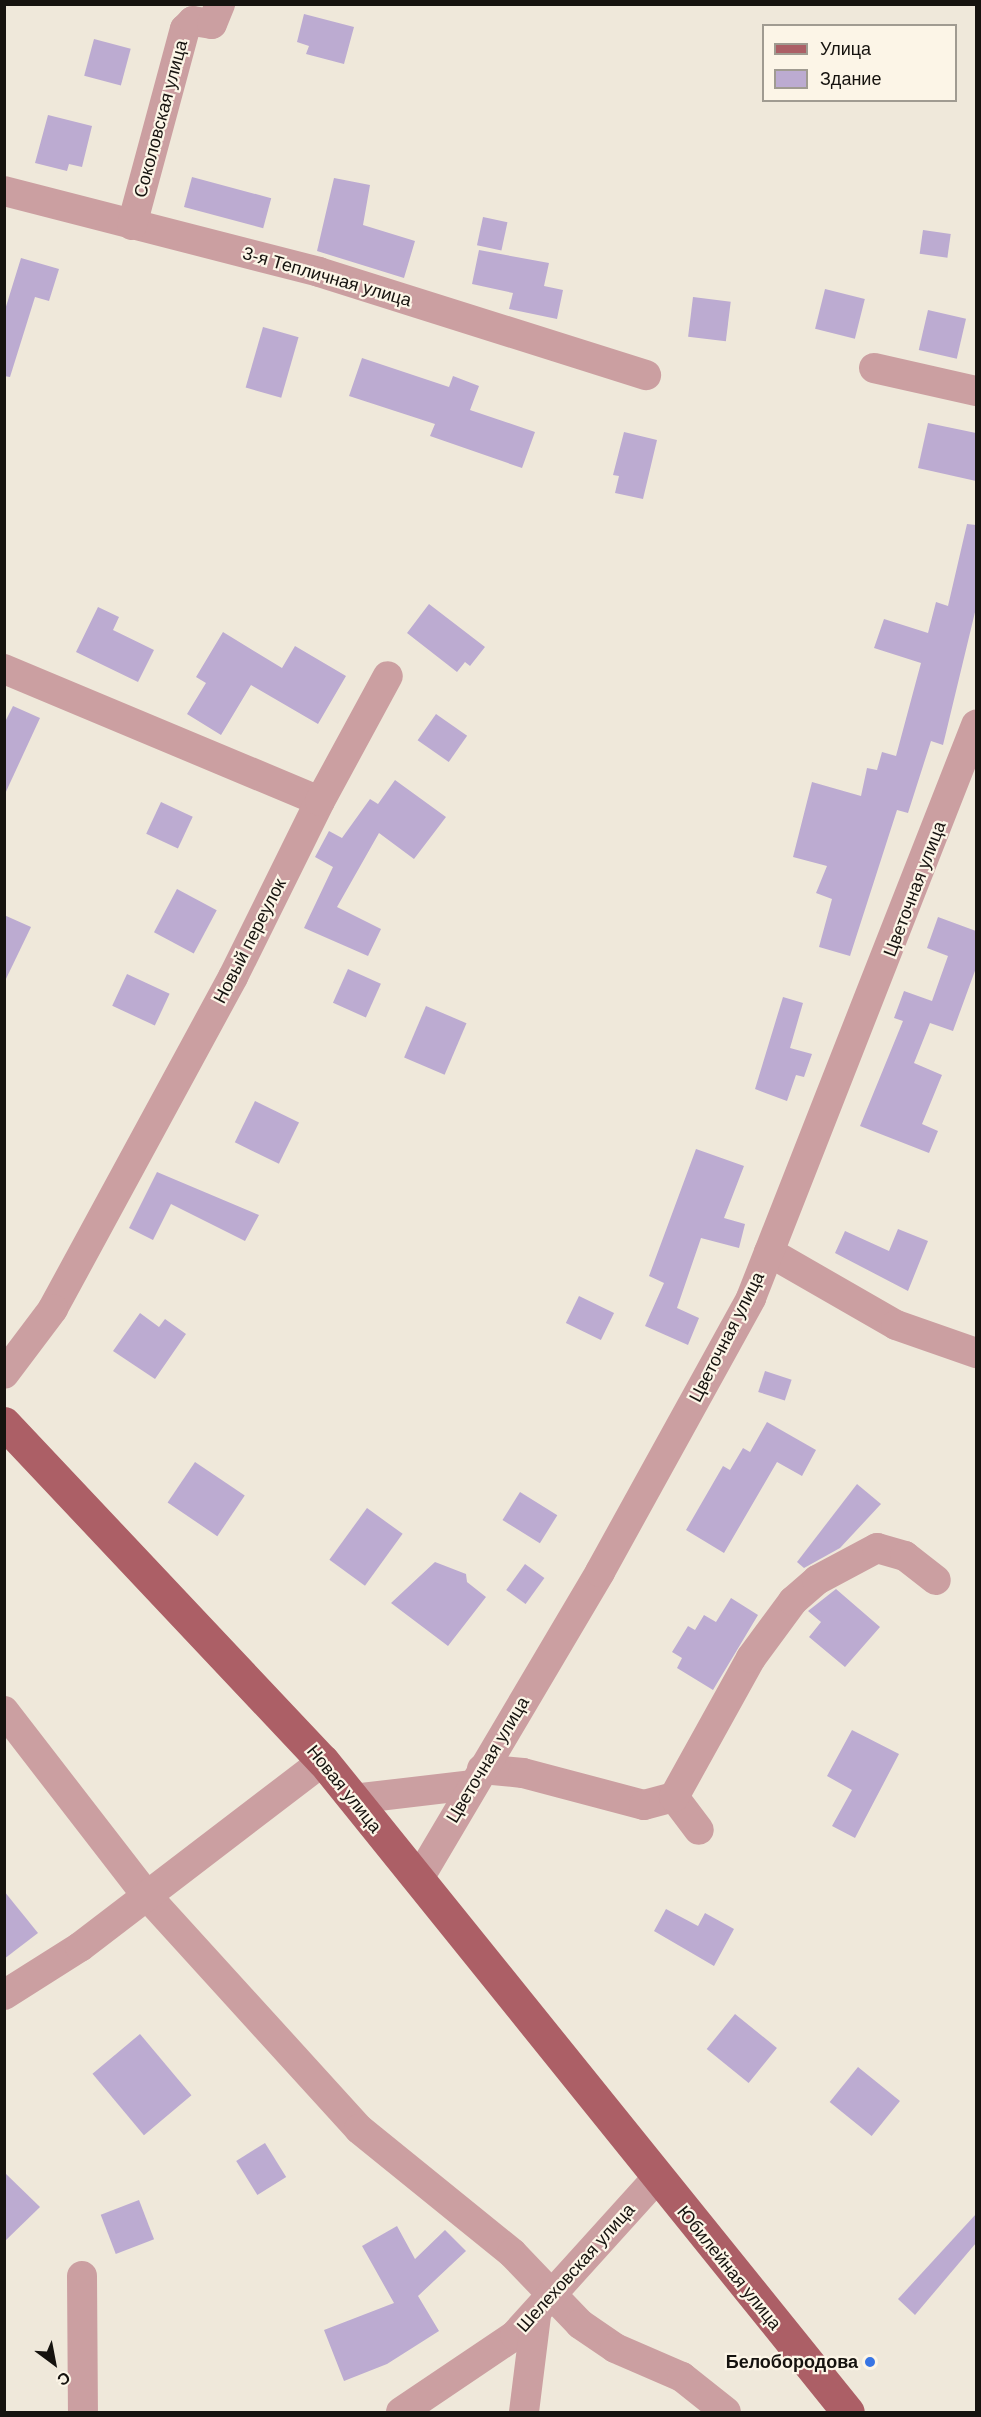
<!DOCTYPE html>
<meta charset="utf-8">
<style>
body{margin:0}
#map{position:relative;width:981px;height:2417px;overflow:hidden;background:#efe8da;font-family:Helvetica,sans-serif}
div>[style]{position:absolute}
[style*='--x']{left:calc(var(--x)*1px);top:calc(var(--y)*1px);width:calc(var(--w)*1px);rotate:calc(var(--a)*1deg)}
.building>*{inset:0;background:#bcabd1;transform-origin:0 0}
.minor>*{height:30px;margin:-15px;padding:0 15px;transform-origin:15px;border-radius:15px;background:#cb9fa1}
.major>*{height:33px;margin:-16.5px;padding:0 16.5px;transform-origin:16.5px;border-radius:16.5px;background:#ac5f66}
.dots>*{width:16px;height:16px;translate:-50% -50%;box-sizing:border-box;border:3px solid #fcf5e7;border-radius:50%}
span{translate:-50% -50%;white-space:nowrap;text-align:center;line-height:1.15;-webkit-text-stroke:4.5px #fcf5e7;paint-order:stroke}
.street-label{font-size:18px;color:#16130f}
.poi-label{font-size:18px;color:#16130f;font-weight:700}
.right{translate:-100% -50%;text-align:right}
.frame{position:absolute;inset:0;border:6px solid #16130f;pointer-events:none}
.legend{position:absolute;left:762px;top:24px;width:195px;height:78px;box-sizing:border-box;background:#fcf5e7;border:2px solid #a09b91;margin:0;padding:8px 10px;list-style:none;font-size:18px;color:#16130f}
.legend li{display:flex;align-items:center;gap:12px;height:30px}
.legend b{width:30px;border:2px solid #a09b91}
.north{position:absolute;left:24px;top:2333px;width:60px;height:60px;-webkit-text-stroke:4px #fcf5e7;paint-order:stroke;rotate:148deg;font-size:16px;font-weight:700;line-height:24px;text-align:center;color:#16130f}
.north::after{content:'';display:block;margin:auto;width:21px;height:27px;background:#16130f;clip-path:polygon(50% 0,100% 100%,50% 72%,0 100%)}
</style>
<div id="map">
<div class="building">
<div style="clip-path:polygon(304px 14px,354px 27px,344px 64px,306px 54px,309px 46px,297px 42px)"></div>
<div style="left:94px;top:39px;width:38px;height:38px;rotate:15deg"></div>
<div style="clip-path:polygon(48px 115px,92px 126px,82px 167px,69px 164px,67px 171px,35px 163px)"></div>
<div style="left:192px;top:177px;width:82px;height:31px;rotate:15deg"></div>
<div style="clip-path:polygon(334px 178px,370px 185px,363px 225px,415px 241px,404px 278px,317px 251px)"></div>
<div style="left:483px;top:217px;width:25px;height:29px;rotate:12deg"></div>
<div style="left:923px;top:230px;width:28px;height:24px;rotate:8deg"></div>
<div style="clip-path:polygon(479px 250px,549px 263px,544px 286px,563px 290px,557px 319px,509px 309px,513px 293px,472px 284px)"></div>
<div style="clip-path:polygon(21px 258px,59px 269px,49px 301px,35px 297px,10px 377px,4px 376px,4px 313px)"></div>
<div style="left:825px;top:289px;width:41px;height:41px;rotate:14deg"></div>
<div style="left:693px;top:297px;width:38px;height:40px;rotate:7deg"></div>
<div style="left:928px;top:310px;width:39px;height:41px;rotate:13deg"></div>
<div style="left:263px;top:327px;width:37px;height:63px;rotate:16deg"></div>
<div style="clip-path:polygon(362px 358px,449px 387px,453px 376px,479px 386px,470px 410px,535px 432px,522px 468px,430px 436px,435px 424px,349px 396px)"></div>
<div style="clip-path:polygon(928px 423px,976px 433px,976px 481px,918px 468px)"></div>
<div style="clip-path:polygon(624px 432px,657px 440px,643px 499px,615px 493px,619px 476px,613px 475px)"></div>
<div style="clip-path:polygon(967px 524px,976px 525px,976px 608px,943px 745px,931px 741px,908px 813px,897px 810px,850px 956px,819px 947px,832px 899px,816px 893px,827px 866px,793px 857px,812px 782px,861px 796px,867px 768px,877px 770px,882px 752px,896px 756px,921px 663px,874px 648px,884px 619px,928px 633px,936px 602px,948px 606px)"></div>
<div style="clip-path:polygon(429px 604px,485px 647px,470px 666px,465px 662px,457px 672px,407px 633px)"></div>
<div style="clip-path:polygon(98px 607px,119px 617px,113px 630px,154px 650px,138px 682px,76px 652px)"></div>
<div style="clip-path:polygon(223px 632px,282px 668px,295px 646px,346px 676px,318px 724px,251px 685px,221px 735px,187px 714px,206px 683px,196px 677px)"></div>
<div style="clip-path:polygon(13px 706px,40px 718px,4px 796px,4px 724px)"></div>
<div style="left:436px;top:714px;width:38px;height:32px;rotate:35deg"></div>
<div style="clip-path:polygon(395px 780px,446px 817px,414px 859px,379px 833px,337px 907px,381px 929px,368px 956px,304px 928px,333px 867px,315px 857px,329px 831px,342px 838px,370px 799px,378px 804px)"></div>
<div style="left:161px;top:802px;width:35px;height:35px;rotate:25deg"></div>
<div style="left:177px;top:889px;width:45px;height:49px;rotate:28deg"></div>
<div style="clip-path:polygon(4px 915px,31px 927px,4px 983px)"></div>
<div style="clip-path:polygon(938px 917px,976px 931px,976px 968px,953px 1031px,930px 1023px,914px 1063px,942px 1075px,922px 1124px,938px 1131px,929px 1153px,860px 1126px,903px 1021px,894px 1018px,904px 991px,932px 1001px,948px 956px,927px 948px)"></div>
<div style="left:348px;top:969px;width:36px;height:37px;rotate:24deg"></div>
<div style="left:127px;top:974px;width:47px;height:35px;rotate:25deg"></div>
<div style="clip-path:polygon(783px 997px,803px 1003px,790px 1048px,812px 1054px,804px 1077px,796px 1075px,787px 1101px,755px 1089px)"></div>
<div style="left:426px;top:1006px;width:44px;height:56px;rotate:23deg"></div>
<div style="left:255px;top:1101px;width:49px;height:46px;rotate:26deg"></div>
<div style="clip-path:polygon(696px 1149px,744px 1166px,724px 1218px,745px 1224px,739px 1248px,701px 1238px,677px 1308px,699px 1318px,688px 1345px,645px 1326px,664px 1283px,649px 1276px)"></div>
<div style="clip-path:polygon(157px 1172px,259px 1215px,245px 1241px,171px 1204px,153px 1240px,129px 1228px)"></div>
<div style="clip-path:polygon(898px 1229px,928px 1241px,908px 1291px,835px 1253px,845px 1231px,889px 1251px)"></div>
<div style="left:579px;top:1296px;width:39px;height:30px;rotate:26deg"></div>
<div style="clip-path:polygon(140px 1313px,159px 1327px,165px 1319px,186px 1334px,155px 1379px,113px 1351px)"></div>
<div style="left:765px;top:1371px;width:28px;height:22px;rotate:18deg"></div>
<div style="clip-path:polygon(767px 1422px,816px 1450px,802px 1476px,777px 1462px,724px 1553px,686px 1530px,723px 1466px,730px 1470px,743px 1448px,750px 1452px)"></div>
<div style="left:195px;top:1462px;width:60px;height:49px;rotate:34deg"></div>
<div style="clip-path:polygon(857px 1484px,881px 1504px,840px 1548px,804px 1568px,797px 1562px)"></div>
<div style="left:520px;top:1492px;width:44px;height:33px;rotate:32deg"></div>
<div style="left:367px;top:1508px;width:44px;height:64px;rotate:36deg"></div>
<div style="clip-path:polygon(435px 1562px,466px 1574px,467px 1582px,486px 1597px,448px 1646px,391px 1603px)"></div>
<div style="left:525px;top:1564px;width:24px;height:32px;rotate:36deg"></div>
<div style="clip-path:polygon(836px 1589px,880px 1627px,845px 1667px,809px 1637px,821px 1622px,808px 1611px)"></div>
<div style="clip-path:polygon(731px 1598px,758px 1615px,713px 1690px,677px 1668px,682px 1658px,672px 1652px,688px 1626px,695px 1630px,704px 1615px,716px 1622px)"></div>
<div style="clip-path:polygon(852px 1730px,899px 1754px,855px 1838px,832px 1826px,852px 1790px,827px 1776px)"></div>
<div style="clip-path:polygon(4px 1891px,38px 1933px,4px 1959px)"></div>
<div style="clip-path:polygon(666px 1909px,698px 1926px,705px 1913px,734px 1929px,714px 1966px,654px 1931px)"></div>
<div style="left:735px;top:2014px;width:54px;height:45px;rotate:39deg"></div>
<div style="left:140px;top:2034px;width:80px;height:62px;rotate:50deg"></div>
<div style="left:858px;top:2067px;width:54px;height:45px;rotate:39deg"></div>
<div style="left:265px;top:2143px;width:40px;height:34px;rotate:58deg"></div>
<div style="clip-path:polygon(4px 2172px,40px 2207px,4px 2242px)"></div>
<div style="left:139px;top:2200px;width:42px;height:41px;rotate:69deg"></div>
<div style="clip-path:polygon(976px 2214px,976px 2243px,915px 2315px,898px 2299px)"></div>
<div style="clip-path:polygon(397px 2226px,415px 2259px,445px 2230px,466px 2251px,418px 2296px,439px 2331px,387px 2364px,344px 2381px,324px 2330px,394px 2303px,362px 2246px)"></div>
</div>
<div class="minor">
<div style="--x:4;--y:191;--w:325;--a:14.4"></div>
<div style="--x:319;--y:272;--w:343;--a:17.5"></div>
<div style="--x:132;--y:225;--w:203;--a:-74.9"></div>
<div style="--x:185;--y:29;--w:11;--a:-45"></div>
<div style="--x:193;--y:21;--w:19;--a:9"></div>
<div style="--x:212;--y:24;--w:22;--a:-68"></div>
<div style="--x:874;--y:368;--w:105;--a:12.7"></div>
<div style="--x:4;--y:669;--w:342;--a:22.7"></div>
<div style="--x:320;--y:801;--w:196;--a:116.3"></div>
<div style="--x:233;--y:977;--w:378;--a:118.5"></div>
<div style="--x:53;--y:1309;--w:81;--a:127"></div>
<div style="--x:320;--y:801;--w:142;--a:-61.5"></div>
<div style="--x:769;--y:1252;--w:146;--a:29.9"></div>
<div style="--x:896;--y:1325;--w:85;--a:19.3"></div>
<div style="--x:4;--y:1711;--w:235;--a:52.3"></div>
<div style="--x:148;--y:1897;--w:314;--a:47.7"></div>
<div style="--x:359;--y:2129;--w:197;--a:39"></div>
<div style="--x:512;--y:2253;--w:98;--a:46.2"></div>
<div style="--x:580;--y:2324;--w:42;--a:34.4"></div>
<div style="--x:615;--y:2348;--w:73;--a:23.4"></div>
<div style="--x:682;--y:2377;--w:56;--a:38.5"></div>
<div style="--x:482;--y:1769;--w:41;--a:5.6"></div>
<div style="--x:523;--y:1773;--w:125;--a:14.8"></div>
<div style="--x:644;--y:1805;--w:31;--a:-15"></div>
<div style="--x:674;--y:1797;--w:41;--a:52.9"></div>
<div style="--x:674;--y:1797;--w:159;--a:-61"></div>
<div style="--x:751;--y:1658;--w:71;--a:-53.6"></div>
<div style="--x:793;--y:1601;--w:32;--a:-41"></div>
<div style="--x:817;--y:1580;--w:68;--a:-28.1"></div>
<div style="--x:877;--y:1548;--w:29;--a:16"></div>
<div style="--x:905;--y:1556;--w:39;--a:38"></div>
<div style="--x:353;--y:1799;--w:121;--a:-6.7"></div>
<div style="--x:418;--y:1880;--w:358;--a:-59.4"></div>
<div style="--x:600;--y:1572;--w:313;--a:-61.1"></div>
<div style="--x:751;--y:1298;--w:616;--a:-68.56"></div>
<div style="--x:4;--y:1995;--w:90;--a:-32.3"></div>
<div style="--x:80;--y:1947;--w:306;--a:-37.4"></div>
<div style="--x:82;--y:2276;--w:136;--a:89.6"></div>
<div style="--x:401;--y:2412;--w:138;--a:-34"></div>
<div style="--x:515;--y:2335;--w:212;--a:-47.9"></div>
<div style="--x:524;--y:2412;--w:98;--a:-82.9"></div>
</div>
<div class="major">
<div style="--x:4;--y:1423;--w:465;--a:46.7"></div>
<div style="--x:323;--y:1761;--w:836;--a:51.12"></div>
</div>
<div class="dots">
<div style="left:870px;top:2362px;background:#3875e4"></div>
</div>
<div class="street-label">
<span style="left:161px;top:119px;rotate:-75deg">Соколовская улица</span>
<span style="left:327px;top:277px;rotate:16deg">3-я Тепличная улица</span>
<span style="left:915px;top:889px;rotate:-69deg">Цветочная улица</span>
<span style="left:250px;top:941px;rotate:-63deg">Новый переулок</span>
<span style="left:727px;top:1337px;rotate:-63deg">Цветочная улица</span>
<span style="left:488px;top:1760px;rotate:-59deg">Цветочная улица</span>
<span style="left:344px;top:1789px;rotate:51deg">Новая улица</span>
<span style="left:576px;top:2268px;rotate:-48deg">Шелеховская улица</span>
<span style="left:729px;top:2268px;rotate:51deg">Юбилейная улица</span>
</div>
<div class="poi-label">
<span class="right" style="left:858px;top:2362px">Белобородова</span>
</div>
<div class="frame"></div>
<ul class="legend">
<li><b style="height:8px;background:#ac5f66"></b>Улица</li>
<li><b style="height:16px;background:#bcabd1"></b>Здание</li>
</ul>
<div class="north">С</div>
</div>
